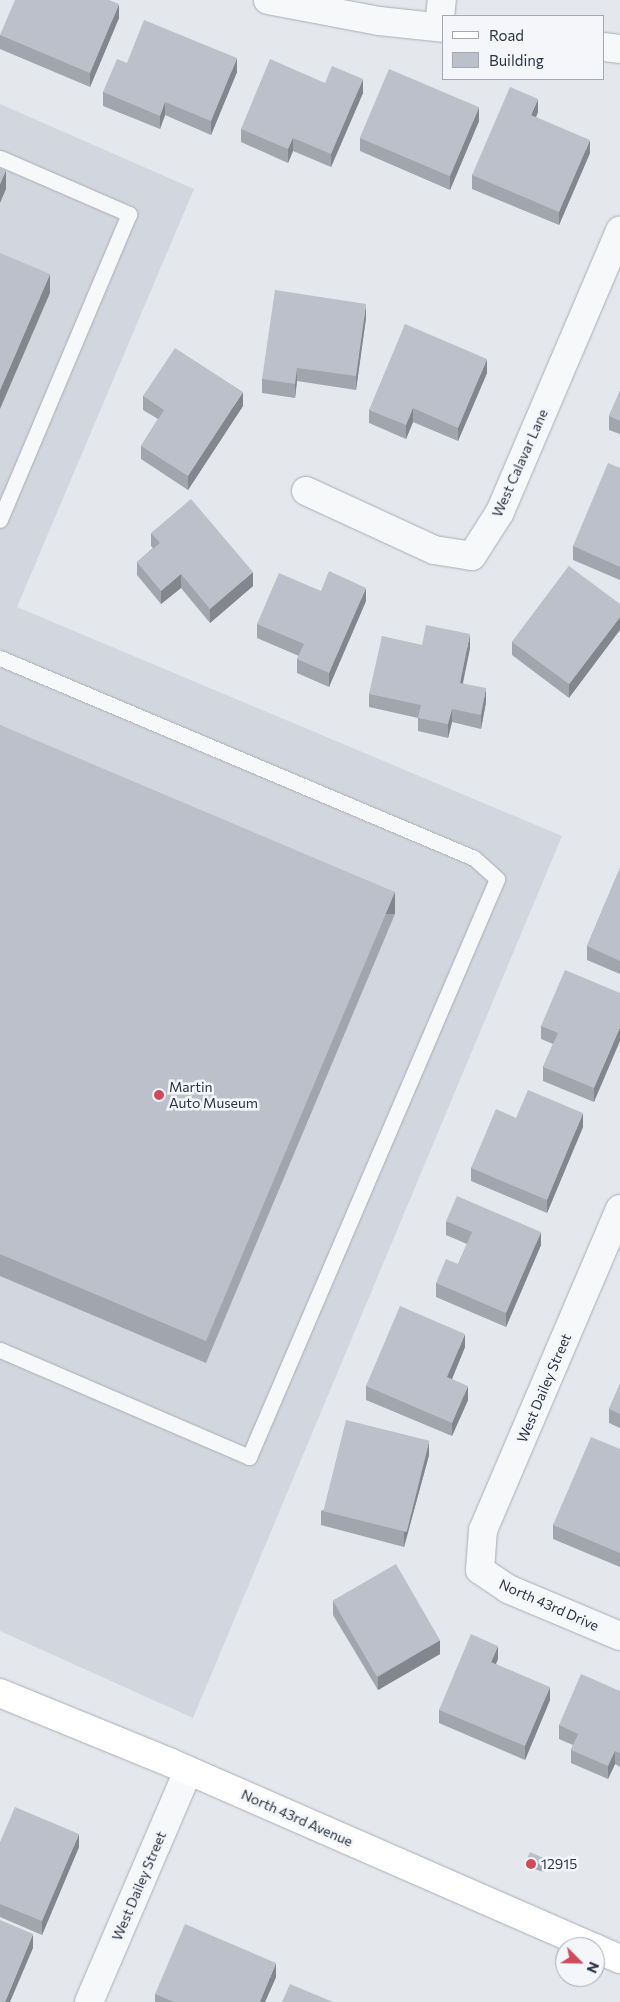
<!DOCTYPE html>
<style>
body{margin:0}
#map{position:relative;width:620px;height:2002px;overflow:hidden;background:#e4e7ec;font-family:Commissioner,sans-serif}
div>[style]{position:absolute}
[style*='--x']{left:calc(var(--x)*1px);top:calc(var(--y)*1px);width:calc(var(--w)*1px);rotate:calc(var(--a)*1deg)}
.built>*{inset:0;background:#d2d6de}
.roads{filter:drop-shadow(0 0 1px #a9aeb7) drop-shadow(0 0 1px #a9aeb7)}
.lane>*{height:15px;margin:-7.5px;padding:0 7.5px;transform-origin:7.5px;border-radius:7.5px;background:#f7f8fa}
.street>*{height:28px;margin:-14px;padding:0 14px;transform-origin:14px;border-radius:14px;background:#f7f8fa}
.secondary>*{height:28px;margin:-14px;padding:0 14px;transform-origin:14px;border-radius:14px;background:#fff}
.wall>*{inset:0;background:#a1a5ae}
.shaded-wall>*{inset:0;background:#83868d;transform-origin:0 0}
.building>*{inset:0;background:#bbc0ca;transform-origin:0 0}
.dots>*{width:14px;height:14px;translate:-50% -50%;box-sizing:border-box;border:2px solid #f4f6f9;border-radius:50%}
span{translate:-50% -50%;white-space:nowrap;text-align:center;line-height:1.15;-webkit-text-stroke:5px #f4f6f9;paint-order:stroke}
.street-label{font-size:14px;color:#2b3445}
.poi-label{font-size:14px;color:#2b3445}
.left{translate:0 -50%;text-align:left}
.legend{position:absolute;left:442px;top:15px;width:162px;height:65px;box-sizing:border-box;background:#f4f6f9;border:1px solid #a4a8b1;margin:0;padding:6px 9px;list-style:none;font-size:15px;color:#2b3445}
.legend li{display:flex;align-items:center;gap:10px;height:25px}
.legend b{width:25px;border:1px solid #a4a8b1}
.north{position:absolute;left:555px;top:1937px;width:50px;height:50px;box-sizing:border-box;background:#f4f6f9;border:1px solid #a4a8b1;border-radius:50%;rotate:113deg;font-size:14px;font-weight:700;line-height:20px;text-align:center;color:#2b3445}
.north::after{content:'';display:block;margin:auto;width:18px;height:22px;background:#d1495b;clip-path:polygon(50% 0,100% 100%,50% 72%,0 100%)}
</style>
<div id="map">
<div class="built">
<div style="clip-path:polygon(0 104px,194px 189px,17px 607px,562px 836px,193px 1718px,0 1631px)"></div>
</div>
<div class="roads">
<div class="lane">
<div style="--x:0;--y:158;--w:141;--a:23.5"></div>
<div style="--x:129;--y:214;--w:332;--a:112.9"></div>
<div style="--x:0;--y:658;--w:514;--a:22.88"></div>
<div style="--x:474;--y:858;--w:31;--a:42"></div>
<div style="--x:497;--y:879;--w:629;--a:113.22"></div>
<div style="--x:249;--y:1457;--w:271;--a:-156.7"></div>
</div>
<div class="street">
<div style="--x:268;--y:0;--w:113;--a:10.7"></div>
<div style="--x:379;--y:21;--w:65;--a:6.1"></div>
<div style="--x:439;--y:27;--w:27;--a:-84"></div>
<div style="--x:604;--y:47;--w:16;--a:7"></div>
<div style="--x:306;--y:491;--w:141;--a:24.7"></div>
<div style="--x:434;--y:550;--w:38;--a:9"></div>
<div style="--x:472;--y:556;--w:52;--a:-57.5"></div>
<div style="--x:500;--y:512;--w:306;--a:-66.9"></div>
<div style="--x:620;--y:1209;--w:349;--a:113.1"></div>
<div style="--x:483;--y:1530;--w:40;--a:94.3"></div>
<div style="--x:480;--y:1570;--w:34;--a:34"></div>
<div style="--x:508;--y:1589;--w:121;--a:22.8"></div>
<div style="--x:89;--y:2002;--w:251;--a:-66.8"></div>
</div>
<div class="secondary">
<div style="--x:0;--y:1693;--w:183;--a:22.2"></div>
<div style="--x:169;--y:1762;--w:462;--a:23.6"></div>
<div style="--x:595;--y:1948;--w:27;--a:24"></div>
</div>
</div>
<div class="wall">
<div style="clip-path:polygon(119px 18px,90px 87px,0 49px,0 35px)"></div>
<div style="clip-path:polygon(127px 63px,237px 72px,211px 135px,165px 115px,160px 129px,103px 106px,103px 92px)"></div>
<div style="clip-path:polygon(325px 83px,363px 93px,331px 167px,293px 151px,288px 163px,241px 142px,241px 129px)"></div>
<div style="clip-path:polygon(538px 112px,536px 117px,590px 153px,559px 225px,472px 189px,472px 175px)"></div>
<div style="clip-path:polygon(479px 121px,450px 190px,360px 151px,360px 138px)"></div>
<div style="clip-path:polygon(366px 318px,356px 390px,297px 381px,295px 398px,262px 393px,262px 379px)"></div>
<div style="clip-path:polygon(487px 373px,458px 441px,413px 422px,406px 439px,369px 423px,369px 410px)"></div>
<div style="clip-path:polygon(620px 391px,620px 434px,609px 430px,609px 416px)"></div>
<div style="clip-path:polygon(143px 396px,243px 406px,188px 490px,141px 459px,141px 446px,158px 419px,143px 410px)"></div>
<div style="clip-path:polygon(620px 468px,620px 580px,573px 560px,573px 546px)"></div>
<div style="clip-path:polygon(151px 533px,253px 586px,210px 623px,181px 588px,161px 604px,137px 575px,137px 562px,153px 548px,151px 546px)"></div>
<div style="clip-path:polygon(569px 566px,569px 698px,512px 655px,512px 642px)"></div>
<div style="clip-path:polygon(321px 591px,366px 601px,329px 687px,297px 673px,297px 659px,299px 656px,257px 638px,257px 624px)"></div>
<div style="clip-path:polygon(422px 645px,470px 648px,463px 683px,486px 702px,481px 729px,452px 722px,448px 738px,418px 731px,418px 718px,369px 707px,369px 694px)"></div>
<div style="clip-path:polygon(0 725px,395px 914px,206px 1363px,0 1276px)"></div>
<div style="clip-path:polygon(620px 868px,620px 974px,587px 960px,587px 946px)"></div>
<div style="clip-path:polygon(620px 993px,594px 1102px,543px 1081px,543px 1067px,553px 1044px,541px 1039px,541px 1026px)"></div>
<div style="clip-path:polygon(583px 1127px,547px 1213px,471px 1181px,471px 1168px)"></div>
<div style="clip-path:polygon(446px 1221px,541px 1245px,506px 1327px,436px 1297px,436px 1283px,458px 1264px,467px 1244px,446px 1235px)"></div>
<div style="clip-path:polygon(465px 1347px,452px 1379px,468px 1400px,452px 1436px,366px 1400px,366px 1386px)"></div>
<div style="clip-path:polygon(620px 1384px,620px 1428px,609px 1423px,609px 1409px)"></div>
<div style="clip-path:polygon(620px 1449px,620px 1567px,553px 1539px,553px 1525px)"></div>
<div style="clip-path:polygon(429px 1455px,404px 1547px,321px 1525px,321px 1511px)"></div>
<div style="clip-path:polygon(333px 1601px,440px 1654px,378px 1690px,333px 1615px)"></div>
<div style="clip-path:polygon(498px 1659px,496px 1664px,550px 1700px,525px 1760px,439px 1723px,439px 1710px)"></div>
<div style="clip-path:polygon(620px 1691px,620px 1767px,615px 1764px,608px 1779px,571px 1763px,571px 1750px,573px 1745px,559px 1739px,559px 1725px)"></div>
<div style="clip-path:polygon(0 1842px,79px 1847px,42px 1935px,0 1917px)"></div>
<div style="clip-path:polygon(527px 1858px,546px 1867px,543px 1872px,527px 1866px)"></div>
<div style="clip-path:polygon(276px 1977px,265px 2002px,155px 2002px,155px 1994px)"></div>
</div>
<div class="shaded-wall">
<div style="clip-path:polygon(119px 4px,119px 18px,90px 87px,90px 73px)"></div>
<div style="clip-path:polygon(237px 58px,237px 72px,211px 135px,211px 121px)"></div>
<div style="clip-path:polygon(363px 79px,363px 93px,331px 167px,331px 154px)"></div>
<div style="clip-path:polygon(538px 99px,538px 112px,531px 129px,531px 115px)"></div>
<div style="clip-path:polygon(165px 102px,165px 115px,160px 129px,160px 116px)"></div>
<div style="clip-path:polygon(479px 107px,479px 121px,450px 190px,450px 176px)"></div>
<div style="clip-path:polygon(293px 138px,293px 151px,288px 163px,288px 149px)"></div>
<div style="clip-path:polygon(590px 140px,590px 153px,559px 225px,559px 212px)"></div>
<div style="clip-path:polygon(6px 170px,6px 189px,0 203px,0 184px)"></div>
<div style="clip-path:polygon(50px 274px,50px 293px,0 409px,0 390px)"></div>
<div style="clip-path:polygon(366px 304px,366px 318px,356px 390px,356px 376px)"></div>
<div style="clip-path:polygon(487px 359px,487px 373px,458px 441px,458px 428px)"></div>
<div style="clip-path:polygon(297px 368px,297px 381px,295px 398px,295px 384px)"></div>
<div style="clip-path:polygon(243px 392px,243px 406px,188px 490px,188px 476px)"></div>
<div style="clip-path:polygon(413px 408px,413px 422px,406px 439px,406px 425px)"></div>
<div style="clip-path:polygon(253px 572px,253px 586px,210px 623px,210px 609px)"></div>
<div style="clip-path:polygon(181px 574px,181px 588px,161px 604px,161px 591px)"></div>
<div style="clip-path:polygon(366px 588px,366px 601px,329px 687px,329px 673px)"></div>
<div style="clip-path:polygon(620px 617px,620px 630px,569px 698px,569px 684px)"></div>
<div style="clip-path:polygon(470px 634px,470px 648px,460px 696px,460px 683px)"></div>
<div style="clip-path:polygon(486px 688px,486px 702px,481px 729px,481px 715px)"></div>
<div style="clip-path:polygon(452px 709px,452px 722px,448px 738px,448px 724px)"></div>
<div style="left:395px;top:892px;width:22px;height:487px;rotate:90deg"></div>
<div style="clip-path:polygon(620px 1027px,620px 1041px,594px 1102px,594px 1088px)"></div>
<div style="clip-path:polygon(583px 1113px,583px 1127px,547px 1213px,547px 1200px)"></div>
<div style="clip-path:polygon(541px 1232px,541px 1245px,506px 1327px,506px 1313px)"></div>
<div style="clip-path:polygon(465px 1334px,465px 1347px,447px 1391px,447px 1377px)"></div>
<div style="clip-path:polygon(468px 1386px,468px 1400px,452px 1436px,452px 1423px)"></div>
<div style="clip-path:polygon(429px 1441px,429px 1455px,404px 1547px,404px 1533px)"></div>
<div style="clip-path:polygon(440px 1640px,440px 1654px,378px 1690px,378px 1677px)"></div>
<div style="clip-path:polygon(498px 1646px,498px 1659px,491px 1675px,491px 1662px)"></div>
<div style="clip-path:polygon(550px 1687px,550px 1700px,525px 1760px,525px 1746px)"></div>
<div style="clip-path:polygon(615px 1751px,615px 1764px,608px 1779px,608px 1766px)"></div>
<div style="clip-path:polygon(79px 1834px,79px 1847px,42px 1935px,42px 1921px)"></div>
<div style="clip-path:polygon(546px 1859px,546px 1867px,543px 1872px,543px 1865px)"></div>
<div style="clip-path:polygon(33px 1934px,33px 1948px,10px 2002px,5px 2002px)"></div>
<div style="clip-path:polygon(276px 1963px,276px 1977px,265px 2002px,260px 2002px)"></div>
</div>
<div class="building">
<div style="clip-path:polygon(15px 0,109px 0,119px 4px,90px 73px,0 35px)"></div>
<div style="clip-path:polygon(144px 20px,237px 58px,211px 121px,165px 102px,160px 116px,103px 92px,117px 59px,127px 63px)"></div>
<div style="clip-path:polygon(270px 59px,325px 83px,332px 66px,363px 79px,331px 154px,293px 138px,288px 149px,241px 129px)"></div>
<div style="left:389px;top:69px;width:98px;height:75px;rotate:23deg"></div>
<div style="clip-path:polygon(510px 87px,538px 99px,531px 115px,590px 140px,559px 212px,472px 175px)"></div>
<div style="clip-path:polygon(0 168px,6px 170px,0 184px)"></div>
<div style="clip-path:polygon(0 253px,50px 274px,0 390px)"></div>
<div style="clip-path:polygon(275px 290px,366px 304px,356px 376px,297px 368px,295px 384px,262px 379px)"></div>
<div style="clip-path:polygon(405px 324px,487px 359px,458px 428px,413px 408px,406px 425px,369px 410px)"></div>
<div style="clip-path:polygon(175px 348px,243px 392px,188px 476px,141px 446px,164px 410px,143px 396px)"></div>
<div style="clip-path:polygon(620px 391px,620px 421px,609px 416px)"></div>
<div style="clip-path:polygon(608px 463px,620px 468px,620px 567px,573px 546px)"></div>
<div style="clip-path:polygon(191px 499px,253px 572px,210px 609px,181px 574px,161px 591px,137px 562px,160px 543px,151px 533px)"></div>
<div style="clip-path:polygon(569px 566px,620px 604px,620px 617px,569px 684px,512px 642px)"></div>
<div style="clip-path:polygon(329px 571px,366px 588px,329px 673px,297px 659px,304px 644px,257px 624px,279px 573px,321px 591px)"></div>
<div style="clip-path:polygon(426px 625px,470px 634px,460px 683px,486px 688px,481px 715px,452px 709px,448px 724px,418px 718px,421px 705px,369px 694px,382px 636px,422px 645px)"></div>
<div style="clip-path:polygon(0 725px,395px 892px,206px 1341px,0 1254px)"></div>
<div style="clip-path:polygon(620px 868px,620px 961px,587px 946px)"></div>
<div style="clip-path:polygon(565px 970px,620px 993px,620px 1027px,594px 1088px,543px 1067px,558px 1033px,541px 1026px)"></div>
<div style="clip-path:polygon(528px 1090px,583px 1113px,547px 1200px,471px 1168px,496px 1109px,516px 1118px)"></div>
<div style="clip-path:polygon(457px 1196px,541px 1232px,506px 1313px,436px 1283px,446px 1259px,458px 1264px,472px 1232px,446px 1221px)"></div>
<div style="clip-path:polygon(400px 1306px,465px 1334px,447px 1377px,468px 1386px,452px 1423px,366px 1386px)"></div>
<div style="clip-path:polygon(620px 1384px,620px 1414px,609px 1409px)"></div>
<div style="left:346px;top:1420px;width:86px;height:94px;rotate:14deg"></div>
<div style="clip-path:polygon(591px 1437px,620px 1449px,620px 1553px,553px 1525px)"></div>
<div style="left:396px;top:1564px;width:88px;height:73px;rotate:60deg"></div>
<div style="clip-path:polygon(471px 1634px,498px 1646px,491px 1662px,550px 1687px,525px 1746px,439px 1710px)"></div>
<div style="clip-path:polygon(581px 1674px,620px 1691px,620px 1753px,615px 1751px,608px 1766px,571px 1750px,578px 1734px,559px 1725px)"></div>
<div style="clip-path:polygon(15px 1807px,79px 1834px,42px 1921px,0 1904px,0 1842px)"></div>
<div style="left:530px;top:1852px;width:17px;height:7px;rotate:24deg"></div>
<div style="clip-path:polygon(0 1920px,33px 1934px,5px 2002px,0 2002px)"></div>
<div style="clip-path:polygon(185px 1924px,276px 1963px,260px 2002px,174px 2002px,155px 1994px)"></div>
<div style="clip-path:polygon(290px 1984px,333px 2002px,282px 2002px)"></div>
</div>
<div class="dots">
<div style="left:159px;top:1095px;background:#d1495b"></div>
<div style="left:531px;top:1864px;background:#d1495b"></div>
</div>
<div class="street-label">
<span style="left:520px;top:463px;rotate:-66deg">West Calavar Lane</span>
<span style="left:544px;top:1388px;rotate:-67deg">West Dailey Street</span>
<span style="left:549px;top:1605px;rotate:24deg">North 43rd Drive</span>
<span style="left:297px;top:1818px;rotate:24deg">North 43rd Avenue</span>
<span style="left:139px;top:1886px;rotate:-67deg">West Dailey Street</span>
</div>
<div class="poi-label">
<span class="left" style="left:169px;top:1095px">Martin<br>Auto Museum</span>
<span class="left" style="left:541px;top:1864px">12915</span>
</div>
<ul class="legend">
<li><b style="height:6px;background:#fff"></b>Road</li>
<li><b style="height:14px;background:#bbc0ca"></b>Building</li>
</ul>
<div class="north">N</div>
</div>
